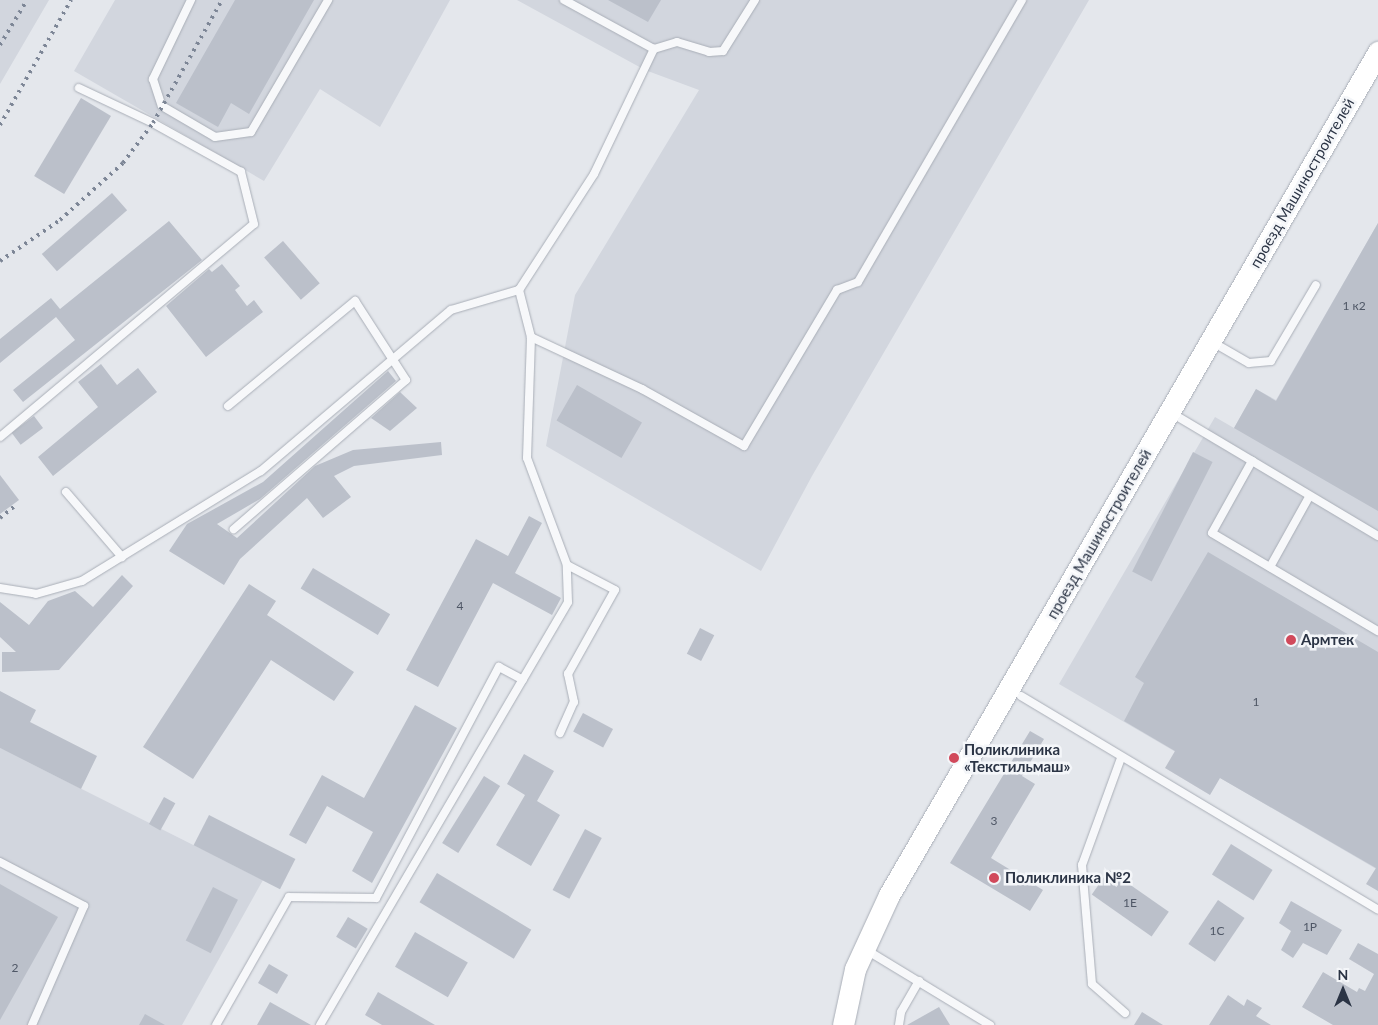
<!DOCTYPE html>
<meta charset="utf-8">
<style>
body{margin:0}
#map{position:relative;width:1378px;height:1025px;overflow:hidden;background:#e4e7ec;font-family:Lato,sans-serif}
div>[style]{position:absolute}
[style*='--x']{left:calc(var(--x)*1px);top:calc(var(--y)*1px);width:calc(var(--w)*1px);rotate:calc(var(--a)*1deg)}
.built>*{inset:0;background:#d2d6de}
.building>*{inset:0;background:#bbc0ca;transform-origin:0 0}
.roads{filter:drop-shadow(0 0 1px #a9aeb7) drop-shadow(0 0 1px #a9aeb7)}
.lane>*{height:8px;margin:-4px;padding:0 4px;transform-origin:4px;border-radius:4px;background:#f7f8fa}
.secondary>*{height:21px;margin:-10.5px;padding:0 10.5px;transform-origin:10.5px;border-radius:10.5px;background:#fff}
.rail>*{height:4px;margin-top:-2px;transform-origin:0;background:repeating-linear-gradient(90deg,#7d8696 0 2.5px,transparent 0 7.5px)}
.dots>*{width:14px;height:14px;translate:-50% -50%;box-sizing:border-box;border:2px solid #f4f6f9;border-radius:50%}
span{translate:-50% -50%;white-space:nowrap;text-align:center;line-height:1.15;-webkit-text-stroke:5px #f4f6f9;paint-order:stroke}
.number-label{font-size:12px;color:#4f5766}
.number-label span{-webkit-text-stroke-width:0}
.street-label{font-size:15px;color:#2b3445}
.poi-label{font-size:15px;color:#2b3445;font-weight:700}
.left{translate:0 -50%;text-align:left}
.north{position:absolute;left:1318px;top:965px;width:50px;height:50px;-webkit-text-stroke:4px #f4f6f9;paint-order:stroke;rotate:0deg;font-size:14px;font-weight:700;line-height:20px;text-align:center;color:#2b3445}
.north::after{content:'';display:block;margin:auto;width:18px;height:22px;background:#2b3445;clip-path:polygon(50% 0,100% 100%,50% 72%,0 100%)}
</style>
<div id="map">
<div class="built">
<div style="clip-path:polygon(0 0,49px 0,0 84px)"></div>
<div style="clip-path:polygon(115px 0,450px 0,380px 127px,320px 89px,264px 181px,74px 71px)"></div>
<div style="clip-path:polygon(517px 0,1089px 0,812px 476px,761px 571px,546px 446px,575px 295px,699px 90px,645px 70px)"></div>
<div style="clip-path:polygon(1378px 223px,1378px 870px,1059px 684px,1215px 417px,1234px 428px,1256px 389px,1276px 400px)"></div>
<div style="clip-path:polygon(0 748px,263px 880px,182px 1025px,0 1025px)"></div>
</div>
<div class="building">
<div style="clip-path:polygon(235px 0,314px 0,249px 114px,231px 103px,218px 127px,176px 103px)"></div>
<div style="clip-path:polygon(608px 0,661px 0,648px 22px)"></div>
<div style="left:81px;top:98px;width:35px;height:91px;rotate:31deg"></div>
<div style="left:112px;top:193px;width:23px;height:93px;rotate:49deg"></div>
<div style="clip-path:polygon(169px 221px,202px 260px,23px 402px,13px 390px,75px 340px,56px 317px,0 363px,0 339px,51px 298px,60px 309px)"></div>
<div style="clip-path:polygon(1378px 223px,1378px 511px,1234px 428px,1256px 389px,1276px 401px)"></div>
<div style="left:283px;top:241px;width:56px;height:25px;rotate:49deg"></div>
<div style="clip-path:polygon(222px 264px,240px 286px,235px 290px,247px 306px,254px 300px,263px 312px,206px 357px,166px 306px,209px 269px,212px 272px)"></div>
<div style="clip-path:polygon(101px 364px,117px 385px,138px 368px,157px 392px,53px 476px,38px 457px,98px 407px,78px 382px)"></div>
<div style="clip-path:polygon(388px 371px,396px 381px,260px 499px,217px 524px,237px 538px,315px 466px,353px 450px,441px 442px,442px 455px,354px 466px,334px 476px,351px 497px,323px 518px,307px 498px,240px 559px,224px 585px,169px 551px,187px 524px,263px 482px)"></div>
<div style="left:577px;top:385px;width:75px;height:41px;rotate:30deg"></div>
<div style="clip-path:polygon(400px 392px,417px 408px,390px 431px,371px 418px)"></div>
<div style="left:34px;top:416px;width:15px;height:28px;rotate:53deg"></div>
<div style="left:1193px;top:452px;width:22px;height:134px;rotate:27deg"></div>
<div style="clip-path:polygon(0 475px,19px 500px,0 514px)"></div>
<div style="clip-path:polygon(529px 516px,542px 523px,515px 573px,561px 598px,552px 615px,493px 583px,438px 687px,406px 670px,476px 539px,508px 556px)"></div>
<div style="clip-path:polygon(1208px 552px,1378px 652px,1378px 891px,1366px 884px,1376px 868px,1220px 778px,1210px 795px,1165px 768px,1175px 751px,1124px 721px,1144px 683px,1135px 677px)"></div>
<div style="left:313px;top:568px;width:90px;height:24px;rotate:31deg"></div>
<div style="clip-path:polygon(122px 575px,133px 586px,59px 670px,2px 672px,2px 652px,16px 652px,0 637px,0 602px,29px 625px,48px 601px,75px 591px,93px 607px)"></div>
<div style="clip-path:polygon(249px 584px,276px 601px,267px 615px,354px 672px,334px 701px,271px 660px,193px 779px,143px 747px)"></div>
<div style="left:700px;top:628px;width:16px;height:29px;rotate:27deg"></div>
<div style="clip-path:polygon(0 691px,36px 710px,30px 722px,97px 756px,81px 789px,0 748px)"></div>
<div style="clip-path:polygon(415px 705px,457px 728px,372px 883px,352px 871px,373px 832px,327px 806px,306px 844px,289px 835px,322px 775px,364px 798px)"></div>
<div style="left:583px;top:713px;width:34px;height:21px;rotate:28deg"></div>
<div style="clip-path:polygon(1030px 731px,1044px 739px,1022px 776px,1035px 784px,991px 858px,1043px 890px,1030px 911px,950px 863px)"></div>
<div style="clip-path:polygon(524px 754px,554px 771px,537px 801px,560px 815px,531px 866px,496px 845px,525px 795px,507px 784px)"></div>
<div style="left:484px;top:776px;width:19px;height:79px;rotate:32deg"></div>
<div style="left:164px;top:797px;width:13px;height:31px;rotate:29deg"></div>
<div style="left:209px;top:815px;width:97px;height:34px;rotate:27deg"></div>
<div style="left:585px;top:829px;width:19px;height:69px;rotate:28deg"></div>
<div style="left:1231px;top:844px;width:49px;height:36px;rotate:32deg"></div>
<div style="left:1109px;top:870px;width:73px;height:30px;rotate:35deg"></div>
<div style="left:437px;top:873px;width:110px;height:34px;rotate:31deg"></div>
<div style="clip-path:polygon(0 884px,58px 917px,0 1020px)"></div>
<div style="left:213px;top:887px;width:28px;height:60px;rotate:27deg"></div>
<div style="left:1218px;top:900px;width:32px;height:53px;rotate:34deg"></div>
<div style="clip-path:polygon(1291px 901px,1342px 930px,1327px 955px,1303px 943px,1293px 958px,1281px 950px,1291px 931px,1279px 923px)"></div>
<div style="left:348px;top:917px;width:23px;height:23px;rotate:31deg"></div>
<div style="left:415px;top:932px;width:61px;height:40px;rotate:30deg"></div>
<div style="clip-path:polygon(1358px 943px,1378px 954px,1378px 1025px,1333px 1025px,1302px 1007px,1323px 972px,1357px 992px,1359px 988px,1365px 991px,1374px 974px,1349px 959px)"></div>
<div style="left:269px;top:964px;width:22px;height:22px;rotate:30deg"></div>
<div style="clip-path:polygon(378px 992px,435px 1025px,382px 1025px,365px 1015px)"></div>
<div style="clip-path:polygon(1228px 995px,1244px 1006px,1247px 999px,1262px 1008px,1256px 1016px,1271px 1025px,1209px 1025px)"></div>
<div style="clip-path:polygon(270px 1002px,311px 1025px,257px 1025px)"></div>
<div style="clip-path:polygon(939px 1007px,950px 1025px,907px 1025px)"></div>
<div style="clip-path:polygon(1142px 1012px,1163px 1025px,1134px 1025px)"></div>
<div style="clip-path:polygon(145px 1014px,165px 1025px,139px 1025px)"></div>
</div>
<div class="roads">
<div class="lane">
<div style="--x:191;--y:0;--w:88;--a:115.7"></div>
<div style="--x:153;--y:79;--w:28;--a:72"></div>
<div style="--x:162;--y:106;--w:61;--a:30.3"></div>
<div style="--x:215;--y:137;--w:36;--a:-8"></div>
<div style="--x:251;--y:132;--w:153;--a:-59.7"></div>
<div style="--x:564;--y:0;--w:102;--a:28.6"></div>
<div style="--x:531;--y:337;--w:123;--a:25.1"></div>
<div style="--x:642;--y:389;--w:117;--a:29.2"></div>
<div style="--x:744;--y:446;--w:182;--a:-59.2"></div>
<div style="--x:837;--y:290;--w:22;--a:-21"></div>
<div style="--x:858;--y:282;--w:326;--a:-59.8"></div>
<div style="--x:1221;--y:347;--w:32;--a:30"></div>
<div style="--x:1249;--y:363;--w:22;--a:-5"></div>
<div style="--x:1271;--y:361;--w:88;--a:-59.4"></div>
<div style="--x:228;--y:406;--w:165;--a:-39.6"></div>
<div style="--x:355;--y:301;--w:94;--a:57.2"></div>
<div style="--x:406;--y:380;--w:228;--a:139.1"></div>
<div style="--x:1180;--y:418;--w:84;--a:30.8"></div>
<div style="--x:0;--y:437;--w:331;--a:-40"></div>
<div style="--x:254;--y:224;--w:54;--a:-104"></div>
<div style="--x:241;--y:172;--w:101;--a:-150.9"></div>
<div style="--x:153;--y:123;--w:82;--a:-154.7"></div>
<div style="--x:66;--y:492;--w:86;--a:49.3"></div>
<div style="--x:1378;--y:536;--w:147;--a:-149.2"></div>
<div style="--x:1252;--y:461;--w:82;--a:119.1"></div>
<div style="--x:1212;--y:533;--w:193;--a:30.6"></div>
<div style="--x:1270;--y:567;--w:80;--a:-60.9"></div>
<div style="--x:0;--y:588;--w:36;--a:9"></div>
<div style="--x:36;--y:594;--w:48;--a:-15.8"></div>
<div style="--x:82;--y:581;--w:210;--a:-31.6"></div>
<div style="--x:261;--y:471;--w:249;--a:-40.3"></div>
<div style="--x:451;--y:310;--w:71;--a:-16.4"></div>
<div style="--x:519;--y:290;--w:138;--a:-57.1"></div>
<div style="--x:594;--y:174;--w:139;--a:-64.4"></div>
<div style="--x:654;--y:49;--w:24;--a:-17"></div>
<div style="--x:677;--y:42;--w:34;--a:17"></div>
<div style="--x:709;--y:52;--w:14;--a:-4"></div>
<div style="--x:723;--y:51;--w:60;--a:-57.9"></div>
<div style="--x:1021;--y:696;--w:416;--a:30.9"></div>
<div style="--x:560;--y:733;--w:34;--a:-66"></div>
<div style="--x:574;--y:702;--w:29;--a:-102"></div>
<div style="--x:568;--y:674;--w:96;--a:-60.8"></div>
<div style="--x:615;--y:590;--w:54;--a:-152.5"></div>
<div style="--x:1121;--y:758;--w:114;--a:110"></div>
<div style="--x:1082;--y:865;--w:119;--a:85.2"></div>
<div style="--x:1092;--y:984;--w:44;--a:41.3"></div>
<div style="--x:0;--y:862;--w:95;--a:27.6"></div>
<div style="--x:84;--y:906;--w:130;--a:113.6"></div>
<div style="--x:873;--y:954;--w:137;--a:31.3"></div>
<div style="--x:216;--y:1025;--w:147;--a:-60.3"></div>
<div style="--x:289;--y:897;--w:87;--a:0.7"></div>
<div style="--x:376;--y:898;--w:262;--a:-62"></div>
<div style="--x:499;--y:667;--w:27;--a:28"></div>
<div style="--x:320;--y:1025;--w:490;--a:-59.6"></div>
<div style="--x:568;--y:602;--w:37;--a:-92"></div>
<div style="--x:567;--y:565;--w:114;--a:-110.5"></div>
<div style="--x:527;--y:458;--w:121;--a:-88.1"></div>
<div style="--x:531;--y:337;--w:49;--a:-104.3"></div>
<div style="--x:899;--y:1025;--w:13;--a:-81"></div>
<div style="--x:901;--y:1012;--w:36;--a:-60"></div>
</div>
<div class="secondary">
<div style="--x:843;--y:1025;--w:57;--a:-77.9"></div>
<div style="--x:855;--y:969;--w:81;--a:-65.3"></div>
<div style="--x:889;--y:895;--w:975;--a:-59.88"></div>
</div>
</div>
<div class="rail">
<div style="--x:0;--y:45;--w:52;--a:-59"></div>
<div style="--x:0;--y:125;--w:144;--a:-60.4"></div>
<div style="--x:0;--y:261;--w:73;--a:-34.3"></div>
<div style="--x:60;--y:220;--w:85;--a:-42.1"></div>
<div style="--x:123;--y:163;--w:50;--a:-53.1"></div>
<div style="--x:153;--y:123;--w:141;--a:-60.7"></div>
<div style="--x:0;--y:518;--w:21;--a:-39"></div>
</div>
<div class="dots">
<div style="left:1291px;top:640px;background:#d1495b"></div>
<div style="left:954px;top:758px;background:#d1495b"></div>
<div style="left:994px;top:878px;background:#d1495b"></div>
</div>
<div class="number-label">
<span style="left:1354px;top:306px">1 к2</span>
<span style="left:460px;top:606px">4</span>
<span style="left:1256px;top:702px">1</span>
<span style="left:994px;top:821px">3</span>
<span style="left:1130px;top:903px">1Е</span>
<span style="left:1310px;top:927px">1Р</span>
<span style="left:1217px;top:931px">1С</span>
<span style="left:15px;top:968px">2</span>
</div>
<div class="street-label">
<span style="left:1302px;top:183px;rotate:-60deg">проезд Машиностроителей</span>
<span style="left:1099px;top:534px;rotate:-60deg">проезд Машиностроителей</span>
</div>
<div class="poi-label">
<span class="left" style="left:1301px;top:640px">Армтек</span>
<span class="left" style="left:964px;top:758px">Поликлиника<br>«Текстильмаш»</span>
<span class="left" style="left:1005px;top:878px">Поликлиника №2</span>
</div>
<div class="north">N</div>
</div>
